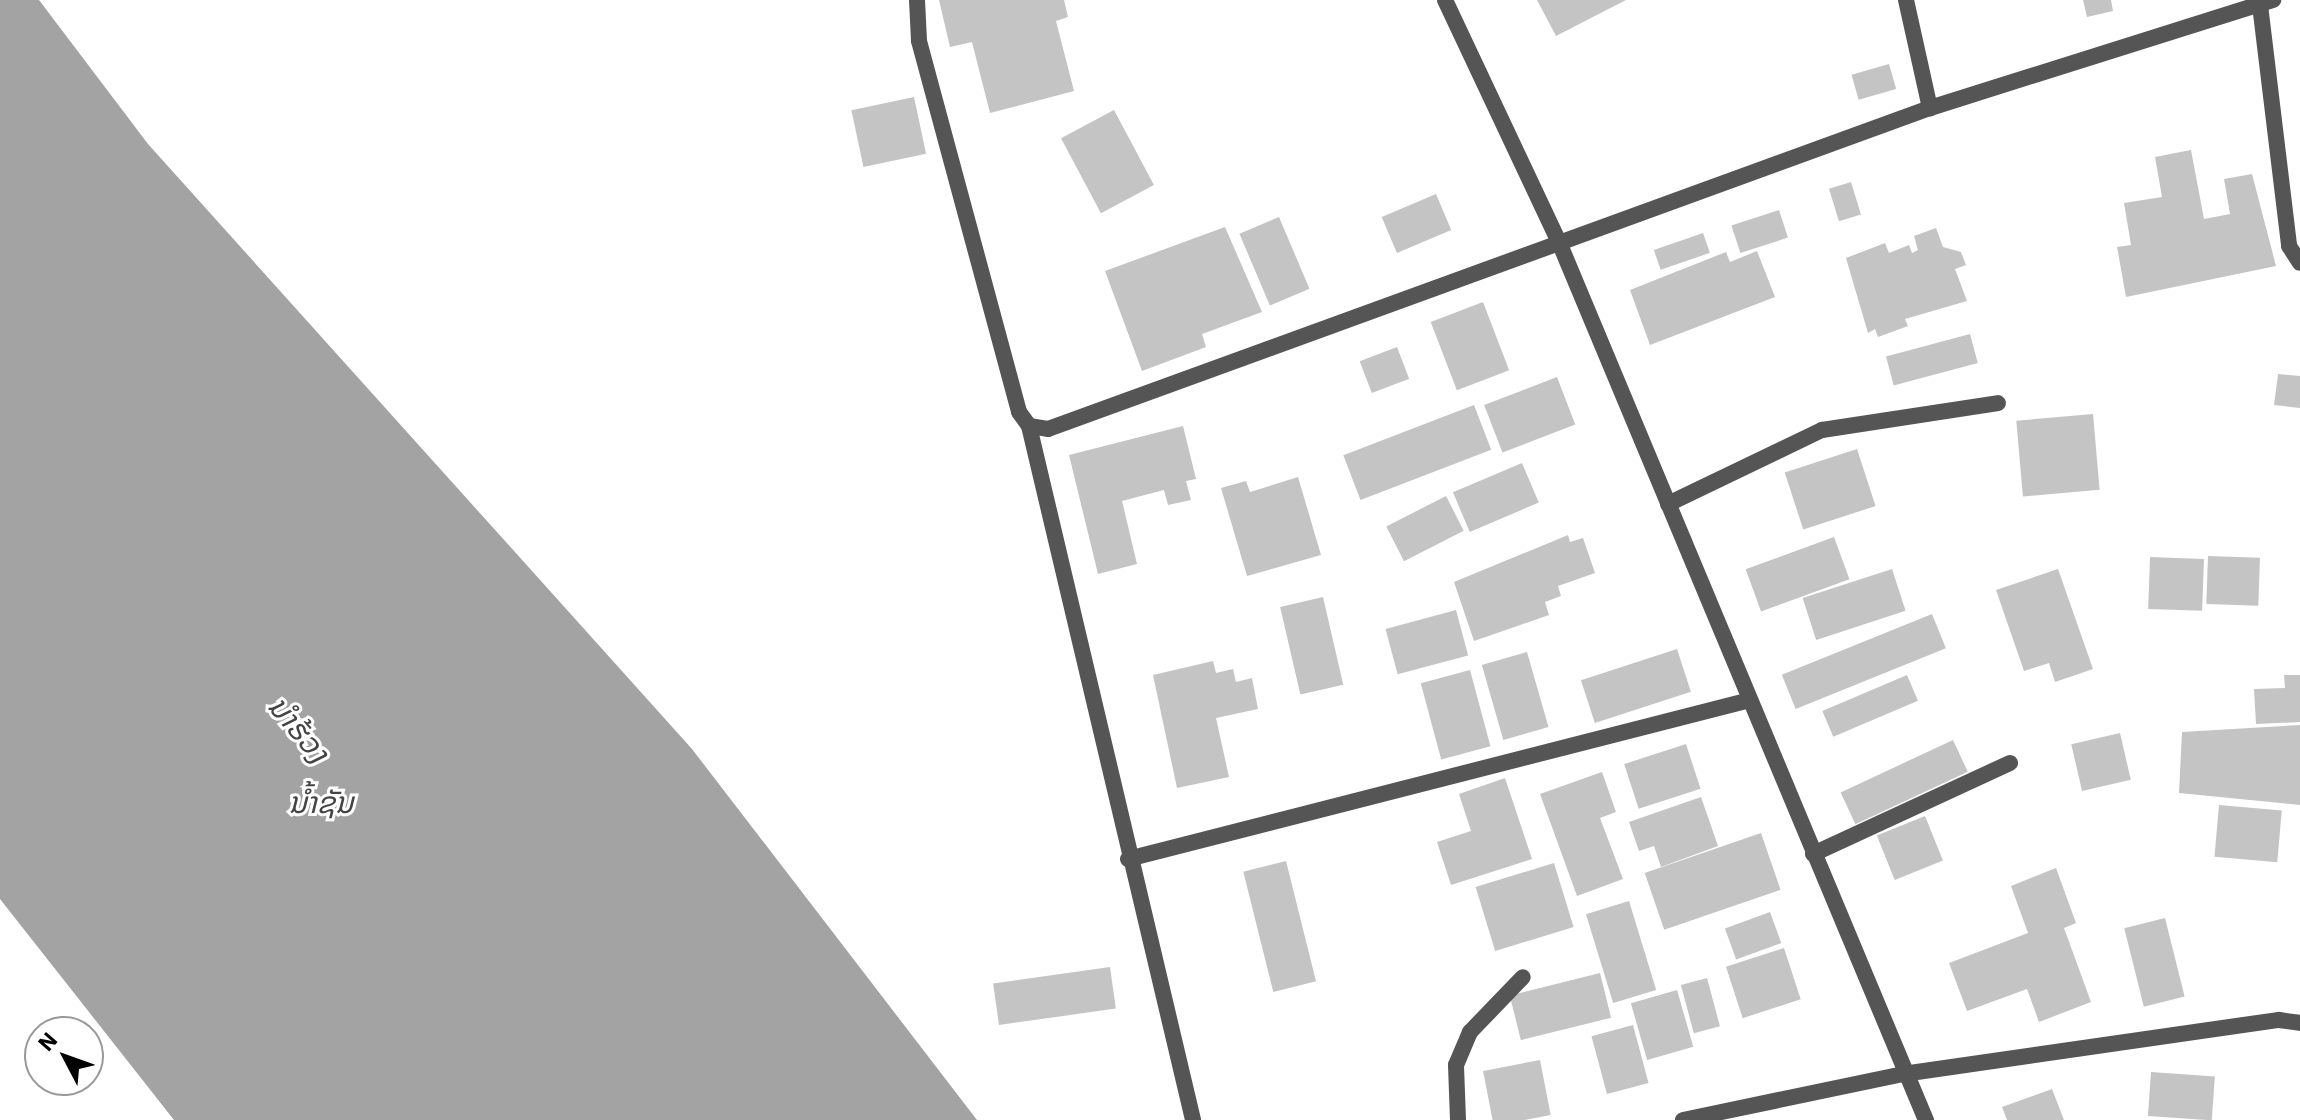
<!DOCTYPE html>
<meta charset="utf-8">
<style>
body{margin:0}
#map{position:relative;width:2300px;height:1120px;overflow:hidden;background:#fff;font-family:"IBM Plex Sans","Noto Sans Lao",sans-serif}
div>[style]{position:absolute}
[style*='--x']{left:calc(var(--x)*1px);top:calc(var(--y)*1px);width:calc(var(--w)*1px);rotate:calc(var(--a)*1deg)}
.water>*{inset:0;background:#a3a3a3}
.building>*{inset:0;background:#c4c4c4;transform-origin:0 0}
.service>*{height:16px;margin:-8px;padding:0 8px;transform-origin:8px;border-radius:8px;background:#555}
.minor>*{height:16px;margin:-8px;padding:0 8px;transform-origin:8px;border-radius:8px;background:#555}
span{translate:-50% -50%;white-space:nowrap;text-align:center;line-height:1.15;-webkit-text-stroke:6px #fff;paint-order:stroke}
.water-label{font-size:30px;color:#444;font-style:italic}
.north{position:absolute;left:24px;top:1016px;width:80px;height:80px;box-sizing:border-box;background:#fff;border:2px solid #999;border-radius:50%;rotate:311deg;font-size:22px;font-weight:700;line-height:32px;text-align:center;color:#000}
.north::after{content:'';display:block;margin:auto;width:28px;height:36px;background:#000;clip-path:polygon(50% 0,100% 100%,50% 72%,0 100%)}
</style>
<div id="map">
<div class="water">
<div style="clip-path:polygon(0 0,39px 0,148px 144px,692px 749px,977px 1120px,174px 1120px,0 899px)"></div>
</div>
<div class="building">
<div style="clip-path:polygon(939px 0,1064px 0,1068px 17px,1056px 21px,1074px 91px,990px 113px,972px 42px,950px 47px)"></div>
<div style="clip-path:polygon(1537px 0,1626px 0,1556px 36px)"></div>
<div style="clip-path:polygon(2083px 0,2111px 0,2113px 11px,2087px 17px)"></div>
<div style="left:1889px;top:64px;width:26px;height:39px;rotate:74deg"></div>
<div style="left:914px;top:97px;width:58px;height:64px;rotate:78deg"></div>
<div style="left:1114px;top:110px;width:85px;height:60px;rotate:62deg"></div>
<div style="clip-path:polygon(2191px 150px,2204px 219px,2230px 214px,2224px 179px,2252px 174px,2276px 266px,2126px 297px,2117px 247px,2131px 245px,2124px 203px,2162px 197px,2155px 157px)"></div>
<div style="left:1851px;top:182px;width:34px;height:23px;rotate:73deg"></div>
<div style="left:1436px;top:194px;width:39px;height:59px;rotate:67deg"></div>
<div style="left:1779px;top:210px;width:29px;height:50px;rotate:72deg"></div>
<div style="left:1279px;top:217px;width:78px;height:43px;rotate:67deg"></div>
<div style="clip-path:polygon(1225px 227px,1262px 312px,1202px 334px,1206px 347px,1142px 371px,1105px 271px)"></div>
<div style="clip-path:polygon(1936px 228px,1943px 247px,1961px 252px,1966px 265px,1955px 269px,1967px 301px,1905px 319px,1908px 326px,1878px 337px,1875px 329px,1868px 333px,1846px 258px,1885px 243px,1889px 253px,1909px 245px,1912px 253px,1918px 250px,1914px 236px)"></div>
<div style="left:1703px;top:233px;width:21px;height:52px;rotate:71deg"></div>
<div style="clip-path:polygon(1757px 251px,1775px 297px,1650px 345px,1630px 290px,1726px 252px,1730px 262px)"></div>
<div style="left:1483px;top:302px;width:73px;height:56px;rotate:69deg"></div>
<div style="left:1970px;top:334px;width:30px;height:87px;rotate:75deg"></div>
<div style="left:1397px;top:347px;width:34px;height:40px;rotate:69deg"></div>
<div style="clip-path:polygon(2278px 374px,2300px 376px,2300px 408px,2274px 405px)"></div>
<div style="left:1557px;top:377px;width:51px;height:78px;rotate:69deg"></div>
<div style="left:1474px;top:405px;width:48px;height:140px;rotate:69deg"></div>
<div style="left:2093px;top:414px;width:76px;height:77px;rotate:85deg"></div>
<div style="clip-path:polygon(1183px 426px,1196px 479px,1186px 481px,1191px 500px,1168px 505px,1164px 490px,1122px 501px,1137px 564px,1098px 574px,1069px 455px)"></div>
<div style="left:1857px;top:449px;width:60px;height:76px;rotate:72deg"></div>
<div style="left:1522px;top:463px;width:43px;height:75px;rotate:67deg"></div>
<div style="clip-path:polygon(1298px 477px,1321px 555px,1247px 576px,1221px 488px,1246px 481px,1250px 492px)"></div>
<div style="left:1446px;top:496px;width:39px;height:67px;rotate:63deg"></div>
<div style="clip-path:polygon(1568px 535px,1570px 542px,1583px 538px,1595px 573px,1558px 586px,1561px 596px,1545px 602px,1549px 615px,1474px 641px,1454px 582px)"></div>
<div style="left:1834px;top:537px;width:45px;height:94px;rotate:70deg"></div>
<div style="left:2208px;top:556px;width:52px;height:48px;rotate:2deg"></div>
<div style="left:2150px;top:557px;width:54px;height:52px;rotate:2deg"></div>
<div style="left:1892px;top:569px;width:44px;height:94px;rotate:72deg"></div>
<div style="clip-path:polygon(2058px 569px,2093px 669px,2055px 682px,2049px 663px,2024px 671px,1996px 590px)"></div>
<div style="left:1323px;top:597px;width:90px;height:44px;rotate:77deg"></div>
<div style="left:1456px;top:610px;width:47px;height:73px;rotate:75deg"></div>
<div style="left:1932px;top:614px;width:37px;height:162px;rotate:68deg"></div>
<div style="left:1677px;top:649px;width:45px;height:101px;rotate:72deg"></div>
<div style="left:1527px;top:652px;width:78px;height:47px;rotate:74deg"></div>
<div style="clip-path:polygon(1213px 661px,1216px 673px,1233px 669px,1236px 682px,1252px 678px,1258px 709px,1216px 718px,1229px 777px,1177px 788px,1153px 675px)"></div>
<div style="left:1470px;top:670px;width:79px;height:51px;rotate:75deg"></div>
<div style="left:1907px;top:675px;width:28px;height:92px;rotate:67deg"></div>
<div style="clip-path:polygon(2284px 675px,2300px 675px,2300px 722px,2256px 724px,2254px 689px,2285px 688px)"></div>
<div style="clip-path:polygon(2300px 725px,2300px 805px,2179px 793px,2182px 732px)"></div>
<div style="left:2120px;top:733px;width:48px;height:50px;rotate:77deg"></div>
<div style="left:1953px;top:740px;width:35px;height:124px;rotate:65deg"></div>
<div style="left:1686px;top:744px;width:47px;height:65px;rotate:72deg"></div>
<div style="clip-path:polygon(1602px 772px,1616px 812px,1600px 818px,1623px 879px,1577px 896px,1540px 794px)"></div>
<div style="clip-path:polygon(1505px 778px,1532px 859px,1451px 885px,1437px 842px,1471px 831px,1459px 794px)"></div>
<div style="clip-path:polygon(1701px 797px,1718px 846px,1661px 867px,1654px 846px,1639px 851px,1629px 822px)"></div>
<div style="left:2219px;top:805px;width:63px;height:52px;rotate:5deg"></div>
<div style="left:1925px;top:816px;width:48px;height:52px;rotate:68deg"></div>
<div style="left:1761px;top:833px;width:60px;height:123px;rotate:71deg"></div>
<div style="left:1286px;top:861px;width:124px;height:44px;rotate:76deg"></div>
<div style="left:1554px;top:863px;width:67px;height:82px;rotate:73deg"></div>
<div style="clip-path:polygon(2056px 868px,2076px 923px,2064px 928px,2091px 1002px,2039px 1022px,2027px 989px,1967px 1011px,1949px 963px,2028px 933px,2011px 886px)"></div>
<div style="left:1629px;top:901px;width:93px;height:45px;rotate:73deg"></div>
<div style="left:1770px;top:912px;width:33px;height:48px;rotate:70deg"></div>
<div style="left:2165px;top:918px;width:81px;height:42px;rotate:76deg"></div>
<div style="left:1784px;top:948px;width:54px;height:61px;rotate:72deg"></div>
<div style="left:1110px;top:967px;width:42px;height:118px;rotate:82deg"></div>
<div style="left:1600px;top:973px;width:46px;height:93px;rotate:76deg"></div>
<div style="left:1707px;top:978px;width:50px;height:27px;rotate:75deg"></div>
<div style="left:1677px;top:990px;width:59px;height:48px;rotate:74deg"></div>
<div style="left:1633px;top:1025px;width:60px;height:43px;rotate:75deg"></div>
<div style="left:1540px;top:1060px;width:56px;height:58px;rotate:79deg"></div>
<div style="left:2151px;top:1072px;width:64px;height:44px;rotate:4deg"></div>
<div style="clip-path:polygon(2052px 1089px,2064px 1120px,2007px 1120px,2002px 1107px)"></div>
</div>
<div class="service">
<div style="--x:1668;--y:504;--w:171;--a:-25.7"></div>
<div style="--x:1822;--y:430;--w:178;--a:-8.7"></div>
<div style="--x:1813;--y:854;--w:217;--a:-24.8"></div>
<div style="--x:1458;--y:1120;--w:55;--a:-92.1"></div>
<div style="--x:1456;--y:1065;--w:36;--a:-67"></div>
<div style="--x:1470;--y:1032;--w:76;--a:-46.1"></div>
</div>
<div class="minor">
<div style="--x:917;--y:0;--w:41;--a:87.2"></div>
<div style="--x:919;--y:41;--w:384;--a:74.9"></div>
<div style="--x:1019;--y:412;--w:17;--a:54"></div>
<div style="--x:1029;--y:426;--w:713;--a:76.7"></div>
<div style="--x:1445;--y:0;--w:268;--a:64.8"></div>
<div style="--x:1559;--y:242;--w:952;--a:67.32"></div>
<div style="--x:1906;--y:0;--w:111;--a:77.5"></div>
<div style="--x:2260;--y:5;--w:243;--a:83.1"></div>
<div style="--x:2289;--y:246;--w:20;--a:57"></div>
<div style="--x:1029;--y:426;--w:19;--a:9"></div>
<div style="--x:1048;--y:429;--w:939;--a:-20"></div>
<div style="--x:1930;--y:108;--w:360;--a:-17.5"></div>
<div style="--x:1128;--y:859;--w:642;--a:-14.34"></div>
<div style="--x:1683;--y:1120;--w:225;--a:-11.8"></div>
<div style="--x:1903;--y:1074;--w:380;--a:-8.2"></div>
<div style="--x:2279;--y:1020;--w:21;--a:8"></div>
</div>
<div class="water-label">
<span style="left:299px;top:729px;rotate:50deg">ນຳ້ຮວງ</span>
<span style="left:321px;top:802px">ນ້ຳຊັນ</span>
</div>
<div class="north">N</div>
</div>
